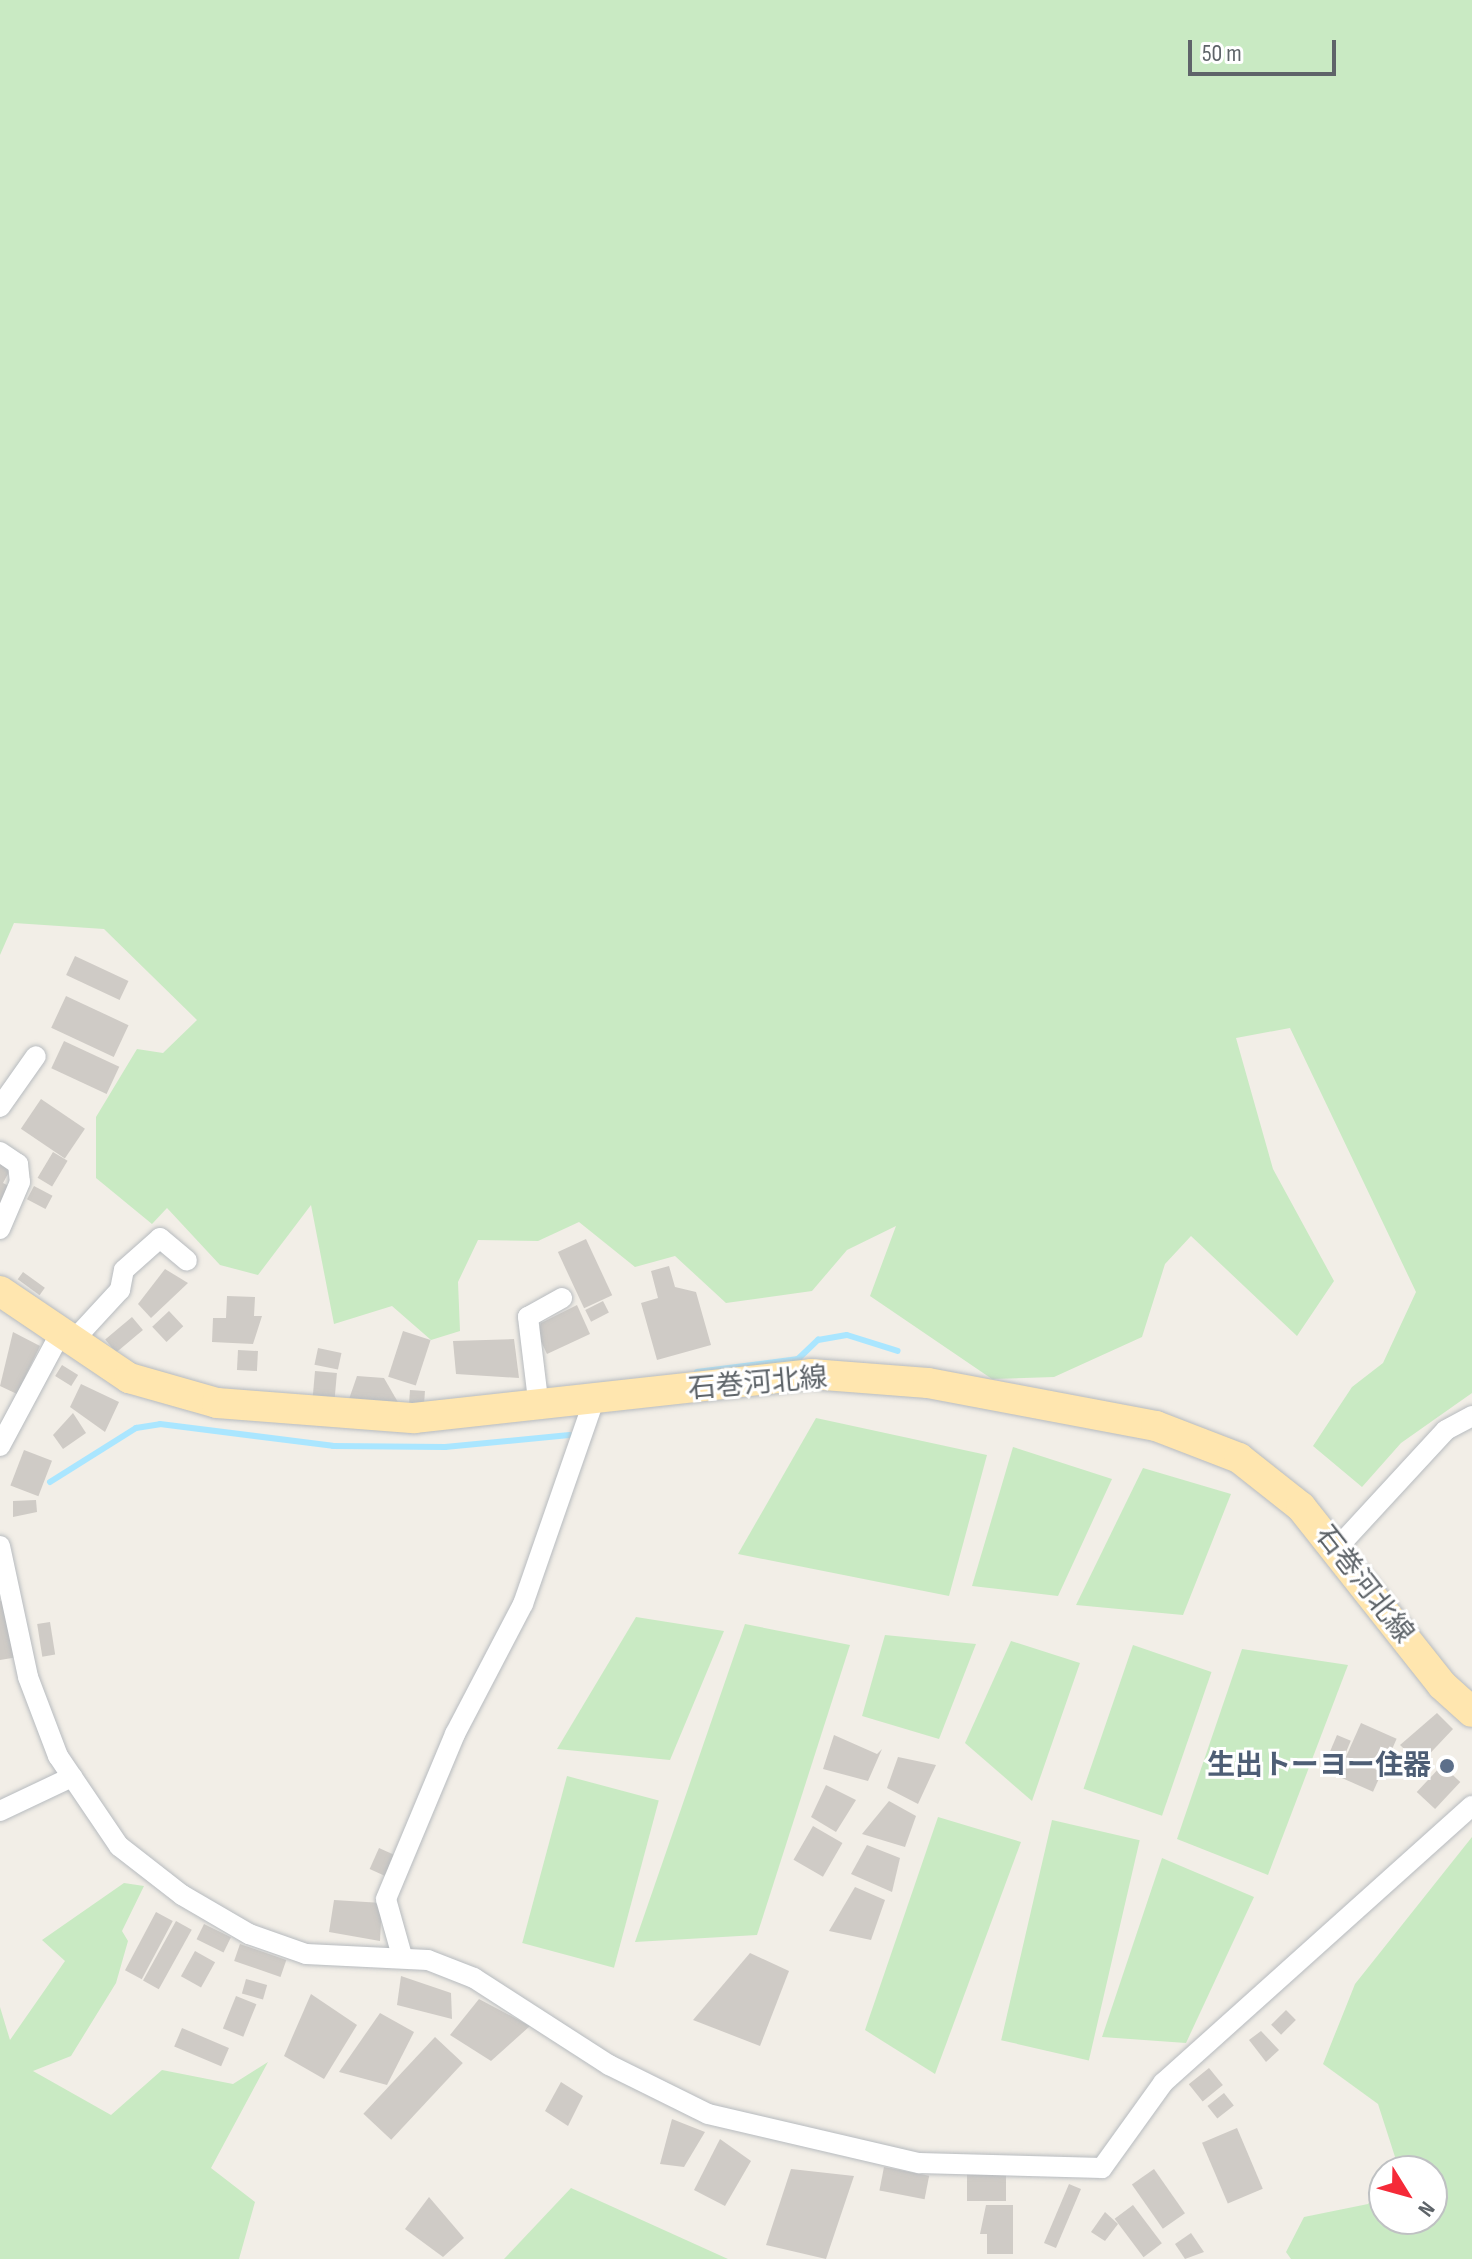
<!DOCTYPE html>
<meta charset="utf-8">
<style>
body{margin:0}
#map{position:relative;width:1472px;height:2259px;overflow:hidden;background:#f2eee7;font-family:"Sofia Sans Condensed","Noto Sans JP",sans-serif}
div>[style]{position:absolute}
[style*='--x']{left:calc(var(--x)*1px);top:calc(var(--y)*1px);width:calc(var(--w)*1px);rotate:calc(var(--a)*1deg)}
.green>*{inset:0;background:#c9eac3;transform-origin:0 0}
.stream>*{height:6px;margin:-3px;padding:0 3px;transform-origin:3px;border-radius:3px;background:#aae6ff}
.building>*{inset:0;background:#cfcbc6;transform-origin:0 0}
.roads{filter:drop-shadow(0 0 2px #b7bbbf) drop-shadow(0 0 2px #b7bbbf)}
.minor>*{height:20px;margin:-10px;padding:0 10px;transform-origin:10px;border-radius:10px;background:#fff}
.primary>*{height:30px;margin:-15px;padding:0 15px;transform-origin:15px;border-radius:15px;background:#ffe6af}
.dots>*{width:22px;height:22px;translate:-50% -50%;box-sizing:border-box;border:4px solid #fff;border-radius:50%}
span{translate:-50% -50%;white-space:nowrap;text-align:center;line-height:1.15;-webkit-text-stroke:6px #fff;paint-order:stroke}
.street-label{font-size:28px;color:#5e6469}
.service-label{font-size:28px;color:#4e5e75;font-weight:700}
.right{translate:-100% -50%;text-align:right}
.north{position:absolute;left:1368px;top:2155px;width:80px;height:80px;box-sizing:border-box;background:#fff;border:2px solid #bfc1c3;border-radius:50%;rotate:127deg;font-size:22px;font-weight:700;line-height:32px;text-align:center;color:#5e6469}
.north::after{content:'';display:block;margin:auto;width:28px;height:36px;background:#f52a38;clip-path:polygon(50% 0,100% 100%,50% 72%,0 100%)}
.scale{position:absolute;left:1188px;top:40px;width:148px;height:36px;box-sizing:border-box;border:4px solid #5e6469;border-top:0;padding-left:10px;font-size:24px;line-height:28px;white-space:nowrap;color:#5e6469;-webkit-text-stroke:6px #fff;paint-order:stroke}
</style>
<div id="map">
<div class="green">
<div style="clip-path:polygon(0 0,1472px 0,1472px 1393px,1401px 1443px,1362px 1487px,1313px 1446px,1352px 1387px,1383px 1363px,1416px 1292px,1290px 1028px,1236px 1038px,1273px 1169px,1334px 1281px,1297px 1336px,1191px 1236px,1165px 1264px,1142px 1337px,1054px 1377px,992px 1379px,870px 1296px,896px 1226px,847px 1250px,812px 1291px,726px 1303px,675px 1256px,635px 1267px,579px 1222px,538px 1241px,478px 1240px,458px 1282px,460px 1331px,431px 1340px,392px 1306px,334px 1324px,311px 1205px,258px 1275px,220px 1265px,167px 1208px,152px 1224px,96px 1178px,96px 1117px,137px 1049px,163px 1053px,197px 1020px,104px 929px,14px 923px,0 955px)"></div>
<div style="clip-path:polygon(816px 1418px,987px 1455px,949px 1596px,738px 1554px)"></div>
<div style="clip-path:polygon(1013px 1447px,1112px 1479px,1058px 1596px,972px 1586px)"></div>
<div style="clip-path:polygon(1143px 1468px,1231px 1494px,1183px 1615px,1076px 1605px)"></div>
<div style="clip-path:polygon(636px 1617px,724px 1631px,670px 1760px,557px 1749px)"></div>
<div style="clip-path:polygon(745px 1624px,850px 1645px,757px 1935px,635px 1942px)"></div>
<div style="clip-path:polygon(885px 1635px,976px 1644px,939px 1739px,862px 1716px)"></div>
<div style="clip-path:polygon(1011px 1641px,1080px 1663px,1032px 1801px,965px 1743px)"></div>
<div style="left:1133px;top:1645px;width:83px;height:152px;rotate:19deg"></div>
<div style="clip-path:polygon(1242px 1649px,1348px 1665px,1268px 1875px,1177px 1839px)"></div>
<div style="left:567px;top:1776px;width:95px;height:173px;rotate:15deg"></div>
<div style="clip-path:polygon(938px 1817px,1021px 1842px,935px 2074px,865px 2030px)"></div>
<div style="left:1052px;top:1820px;width:90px;height:226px;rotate:13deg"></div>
<div style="clip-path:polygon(1472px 1837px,1472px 2259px,1291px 2259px,1286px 2252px,1304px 2217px,1368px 2204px,1384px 2179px,1384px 2219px,1432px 2219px,1432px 2171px,1389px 2171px,1396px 2160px,1378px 2104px,1323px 2064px,1355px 1984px)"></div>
<div style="clip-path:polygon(1162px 1858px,1254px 1897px,1186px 2043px,1102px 2037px)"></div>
<div style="clip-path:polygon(124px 1883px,144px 1886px,122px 1931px,128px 1941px,116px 1983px,71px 2056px,33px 2071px,111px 2115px,162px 2070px,233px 2084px,268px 2062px,211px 2168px,255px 2202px,239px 2259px,0 2259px,0 2007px,10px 2040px,65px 1961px,42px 1940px)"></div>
<div style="clip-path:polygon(571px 2188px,728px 2259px,504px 2259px)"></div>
</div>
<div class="stream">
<div style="--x:697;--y:1372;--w:102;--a:-7.3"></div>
<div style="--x:798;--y:1359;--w:28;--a:-44"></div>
<div style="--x:818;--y:1340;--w:29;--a:-10"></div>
<div style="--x:847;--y:1335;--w:53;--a:17.4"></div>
<div style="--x:50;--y:1482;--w:102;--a:-32.1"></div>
<div style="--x:136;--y:1428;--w:24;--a:-9"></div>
<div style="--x:160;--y:1424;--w:174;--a:7.2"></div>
<div style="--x:333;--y:1446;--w:112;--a:0.5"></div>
<div style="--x:445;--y:1447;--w:125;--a:-5.5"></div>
</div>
<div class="building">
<div style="left:75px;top:956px;width:59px;height:21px;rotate:25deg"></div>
<div style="left:66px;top:996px;width:69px;height:35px;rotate:25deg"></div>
<div style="left:64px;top:1041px;width:61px;height:30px;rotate:25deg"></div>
<div style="left:41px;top:1099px;width:53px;height:36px;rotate:34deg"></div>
<div style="left:53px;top:1152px;width:17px;height:30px;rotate:31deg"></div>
<div style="clip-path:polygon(0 1161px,9px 1172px,3px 1183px,13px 1188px,0 1213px)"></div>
<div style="left:34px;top:1186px;width:21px;height:15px;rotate:28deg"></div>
<div style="left:586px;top:1239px;width:62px;height:31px;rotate:65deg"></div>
<div style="clip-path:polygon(669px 1266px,675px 1287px,696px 1292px,711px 1345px,657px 1360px,641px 1303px,658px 1298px,651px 1271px)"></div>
<div style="clip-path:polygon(165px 1269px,188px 1283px,151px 1318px,138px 1304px)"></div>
<div style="left:23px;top:1272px;width:27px;height:9px;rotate:36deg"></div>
<div style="clip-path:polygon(227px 1296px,255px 1297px,254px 1316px,262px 1316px,253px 1344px,212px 1342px,213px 1318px,226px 1318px)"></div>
<div style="left:603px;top:1301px;width:13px;height:20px;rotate:63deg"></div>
<div style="clip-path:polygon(577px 1305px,590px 1334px,547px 1354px,537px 1333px,541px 1323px)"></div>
<div style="left:169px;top:1311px;width:21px;height:23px;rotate:47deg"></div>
<div style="left:132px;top:1317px;width:17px;height:35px;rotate:50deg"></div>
<div style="left:403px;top:1331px;width:29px;height:48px;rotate:18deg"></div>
<div style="clip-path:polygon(13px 1332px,40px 1346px,17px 1394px,0 1386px)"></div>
<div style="clip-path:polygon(514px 1339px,519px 1378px,456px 1374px,453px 1341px)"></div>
<div style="left:318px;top:1348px;width:24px;height:17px;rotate:12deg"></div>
<div style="left:238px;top:1350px;width:20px;height:20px;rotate:3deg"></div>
<div style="left:62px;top:1365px;width:19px;height:13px;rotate:32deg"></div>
<div style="left:315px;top:1371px;width:22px;height:27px;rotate:5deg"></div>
<div style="clip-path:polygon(357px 1376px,384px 1378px,399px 1404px,348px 1402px)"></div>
<div style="clip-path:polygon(81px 1384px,119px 1402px,105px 1432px,70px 1407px)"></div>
<div style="left:410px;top:1390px;width:15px;height:15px;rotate:4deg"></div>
<div style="clip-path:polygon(73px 1413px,86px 1433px,63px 1449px,53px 1435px)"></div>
<div style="left:24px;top:1450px;width:30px;height:38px;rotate:21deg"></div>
<div style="clip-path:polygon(36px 1500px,37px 1512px,13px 1517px,13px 1501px)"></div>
<div style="clip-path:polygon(7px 1599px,18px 1657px,0 1660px,0 1601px)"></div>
<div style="left:50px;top:1622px;width:33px;height:13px;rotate:81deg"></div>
<div style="clip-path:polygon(1437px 1713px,1453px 1729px,1420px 1764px,1400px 1745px)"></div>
<div style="left:1361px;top:1723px;width:39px;height:58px;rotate:24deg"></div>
<div style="clip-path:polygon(834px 1735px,877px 1754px,882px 1749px,868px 1781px,823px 1769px)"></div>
<div style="left:1337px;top:1735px;width:15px;height:36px;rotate:23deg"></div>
<div style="clip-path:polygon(898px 1757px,936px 1765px,918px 1804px,887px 1788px)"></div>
<div style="left:1442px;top:1765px;width:25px;height:37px;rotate:43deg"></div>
<div style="clip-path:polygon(826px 1785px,856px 1800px,836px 1832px,811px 1817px)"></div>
<div style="clip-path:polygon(889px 1801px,916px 1816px,905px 1847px,862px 1834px)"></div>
<div style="left:813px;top:1826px;width:34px;height:39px;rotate:30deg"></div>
<div style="clip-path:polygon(867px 1845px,900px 1858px,892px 1892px,851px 1874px)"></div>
<div style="left:379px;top:1848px;width:17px;height:23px;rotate:24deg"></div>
<div style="clip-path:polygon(855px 1887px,885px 1900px,871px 1940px,829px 1931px)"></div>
<div style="clip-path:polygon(334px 1900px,382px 1903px,380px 1941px,329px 1932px)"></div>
<div style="left:156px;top:1912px;width:19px;height:66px;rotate:28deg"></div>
<div style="left:176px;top:1921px;width:18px;height:68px;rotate:29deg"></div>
<div style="left:204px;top:1924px;width:30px;height:17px;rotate:26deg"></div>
<div style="left:240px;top:1944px;width:49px;height:18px;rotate:19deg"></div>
<div style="left:195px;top:1951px;width:23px;height:29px;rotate:29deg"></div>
<div style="clip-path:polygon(750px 1953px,789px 1971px,760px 2046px,693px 2020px)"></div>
<div style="clip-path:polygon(401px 1976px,451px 1993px,452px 2019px,397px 2005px)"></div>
<div style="left:246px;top:1979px;width:22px;height:15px;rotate:16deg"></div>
<div style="clip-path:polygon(311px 1994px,357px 2025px,324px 2079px,284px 2056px)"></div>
<div style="left:236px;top:1996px;width:22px;height:35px;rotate:22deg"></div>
<div style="clip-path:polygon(479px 1999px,530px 2026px,491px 2061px,450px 2035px)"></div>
<div style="left:1286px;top:2010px;width:14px;height:21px;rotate:45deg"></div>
<div style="clip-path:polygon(380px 2013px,414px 2032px,387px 2085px,339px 2072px)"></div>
<div style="left:182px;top:2028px;width:51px;height:20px;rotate:23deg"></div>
<div style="clip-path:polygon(1261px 2031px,1279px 2050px,1266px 2062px,1249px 2040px)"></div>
<div style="left:435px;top:2037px;width:38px;height:105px;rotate:43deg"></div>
<div style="left:1209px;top:2068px;width:22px;height:26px;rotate:51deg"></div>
<div style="clip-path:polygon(561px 2082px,583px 2096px,568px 2126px,545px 2111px)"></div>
<div style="left:1224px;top:2093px;width:16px;height:21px;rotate:52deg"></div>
<div style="clip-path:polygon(672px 2119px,705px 2132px,684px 2167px,660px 2164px)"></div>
<div style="left:1237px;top:2128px;width:66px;height:38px;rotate:67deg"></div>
<div style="clip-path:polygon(720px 2139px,751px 2161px,725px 2206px,694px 2190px)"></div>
<div style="left:884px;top:2167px;width:46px;height:24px;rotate:11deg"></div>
<div style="clip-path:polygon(791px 2169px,854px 2176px,826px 2259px,766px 2245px)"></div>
<div style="left:1154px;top:2169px;width:54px;height:27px;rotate:55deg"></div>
<div style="left:967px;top:2172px;width:39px;height:29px"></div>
<div style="left:1069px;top:2184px;width:13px;height:64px;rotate:23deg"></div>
<div style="clip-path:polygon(429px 2197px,464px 2238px,443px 2257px,405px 2229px)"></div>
<div style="clip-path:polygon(986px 2205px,1013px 2205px,1013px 2254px,987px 2254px,987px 2234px,980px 2234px)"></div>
<div style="left:1133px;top:2205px;width:48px;height:23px;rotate:53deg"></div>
<div style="clip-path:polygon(1105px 2212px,1118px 2224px,1105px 2241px,1091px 2232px)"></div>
<div style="clip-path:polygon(1191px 2233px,1204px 2252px,1185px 2259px,1175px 2244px)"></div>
</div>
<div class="roads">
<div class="minor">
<div style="--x:0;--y:1107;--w:62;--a:-54.8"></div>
<div style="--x:0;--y:1152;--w:22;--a:34"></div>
<div style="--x:18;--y:1164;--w:18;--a:84"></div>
<div style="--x:20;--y:1182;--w:51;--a:113.1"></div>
<div style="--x:72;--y:1342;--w:71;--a:-47.3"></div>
<div style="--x:120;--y:1290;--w:20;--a:-79"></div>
<div style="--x:124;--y:1270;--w:48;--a:-41.6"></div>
<div style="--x:160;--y:1238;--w:35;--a:40"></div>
<div style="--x:539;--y:1408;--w:92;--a:-96.9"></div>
<div style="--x:528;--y:1317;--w:39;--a:-29"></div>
<div style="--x:0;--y:1446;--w:127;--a:-61.8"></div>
<div style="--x:0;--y:1546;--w:134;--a:77.9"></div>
<div style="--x:28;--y:1677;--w:85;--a:69.2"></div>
<div style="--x:58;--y:1756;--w:109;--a:55.9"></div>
<div style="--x:119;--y:1846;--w:80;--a:37.9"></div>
<div style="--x:182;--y:1895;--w:78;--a:30.2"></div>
<div style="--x:249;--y:1934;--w:60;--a:19.3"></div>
<div style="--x:306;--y:1954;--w:122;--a:2.8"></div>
<div style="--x:428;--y:1960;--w:49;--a:21.4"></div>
<div style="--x:474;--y:1978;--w:161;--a:32.8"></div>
<div style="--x:609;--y:2065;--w:110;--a:26.3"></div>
<div style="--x:708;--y:2114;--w:217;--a:13.1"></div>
<div style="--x:919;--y:2163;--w:183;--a:1.6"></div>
<div style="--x:1102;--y:2168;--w:105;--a:-54.3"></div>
<div style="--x:1163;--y:2083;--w:415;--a:-41.9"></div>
<div style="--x:1338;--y:1547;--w:159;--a:-47.3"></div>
<div style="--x:1446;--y:1430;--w:30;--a:-28"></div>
<div style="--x:0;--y:1811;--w:80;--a:-25.3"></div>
<div style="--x:402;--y:1956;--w:59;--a:-105.7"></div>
<div style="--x:386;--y:1899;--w:179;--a:-67.3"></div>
<div style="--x:455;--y:1734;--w:147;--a:-62.4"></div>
<div style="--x:523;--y:1604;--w:213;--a:-70.8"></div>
</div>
<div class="primary">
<div style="--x:0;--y:1291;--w:156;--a:34"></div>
<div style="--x:129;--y:1378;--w:91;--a:15.9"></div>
<div style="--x:217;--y:1403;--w:198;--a:4.4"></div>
<div style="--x:414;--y:1418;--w:399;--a:-6.3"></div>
<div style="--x:811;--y:1374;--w:117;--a:4.4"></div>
<div style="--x:928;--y:1383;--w:232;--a:10.7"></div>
<div style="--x:1156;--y:1426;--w:89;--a:21.1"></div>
<div style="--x:1239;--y:1458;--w:79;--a:38.3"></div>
<div style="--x:1301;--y:1507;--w:227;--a:51.6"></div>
<div style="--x:1442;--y:1685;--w:40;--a:42"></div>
</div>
</div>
<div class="dots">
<div style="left:1447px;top:1766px;background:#5c6f8a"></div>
</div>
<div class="street-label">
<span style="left:758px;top:1384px;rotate:-5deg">石巻河北線</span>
<span style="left:1364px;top:1585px;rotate:52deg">石巻河北線</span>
</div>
<div class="service-label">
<span class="right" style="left:1431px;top:1766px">生出トーヨー住器</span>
</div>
<div class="north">N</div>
<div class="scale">50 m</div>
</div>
